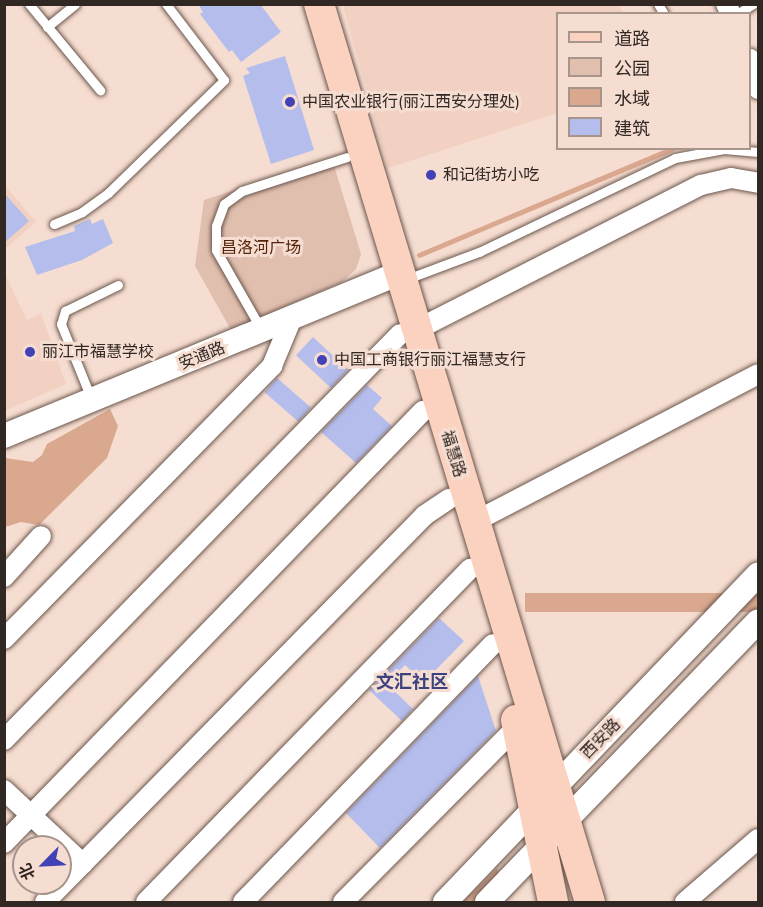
<!DOCTYPE html>
<meta charset="utf-8">
<style>
body{margin:0}
#map{position:relative;width:763px;height:907px;overflow:hidden;background:#f6ddd1;font-family:"Nunito Sans","Noto Sans SC",sans-serif}
div>[style]{position:absolute}
[style*='--x']{left:calc(var(--x)*1px);top:calc(var(--y)*1px);width:calc(var(--w)*1px);rotate:calc(var(--a)*1deg)}
.built>*{inset:0;background:#f2d1c2}
.green>*{inset:0;background:#e1bfaf}
.water>*{inset:0;background:#daa88f;transform-origin:0 0}
.stream>*{height:4.5px;margin:-2.25px;padding:0 2.25px;transform-origin:2.25px;border-radius:2.25px;background:#daa88f}
.building>*{inset:0;background:#b4bdec;transform-origin:0 0}
.roads{filter:drop-shadow(0 0 2px #6b564c) drop-shadow(0 0 2px #6b564c)}
.service>*{height:9px;margin:-4.5px;padding:0 4.5px;transform-origin:4.5px;border-radius:4.5px;background:#fff}
.minor>*{height:20px;margin:-10px;padding:0 10px;transform-origin:10px;border-radius:10px;background:#fff}
.tertiary>*{height:24px;margin:-12px;padding:0 12px;transform-origin:12px;border-radius:12px;background:#fff}
.primary>*{height:30px;margin:-15px;padding:0 15px;transform-origin:15px;border-radius:15px;background:#fad2bf}
.dots>*{width:16px;height:16px;translate:-50% -50%;box-sizing:border-box;border:3px solid #f6ddd1;border-radius:50%}
span{translate:-50% -50%;white-space:nowrap;text-align:center;line-height:1.15;-webkit-text-stroke:6px #f6ddd1;paint-order:stroke}
.poi-label{font-size:16px;color:#312824}
.left{translate:0 -50%;text-align:left}
.park-label{font-size:16px;color:#55260b}
.street-label{font-size:16px;color:#312824}
.neighbourhood-label{font-size:18px;color:#3c427e;font-weight:700}
.frame{position:absolute;inset:0;border:6px solid #312824;pointer-events:none}
.legend{position:absolute;left:556px;top:12px;width:195px;height:138px;box-sizing:border-box;background:#f6ddd1;border:2px solid #a7958c;margin:0;padding:8px 10px;list-style:none;font-size:18px;color:#312824}
.legend li{display:flex;align-items:center;gap:12px;height:30px}
.legend b{width:30px;border:2px solid #a7958c}
.north{position:absolute;left:12px;top:835px;width:60px;height:60px;box-sizing:border-box;background:#f6ddd1;border:2px solid #a7958c;border-radius:50%;rotate:246deg;font-size:16px;font-weight:700;line-height:24px;text-align:center;color:#312824}
.north::after{content:'';display:block;margin:auto;width:21px;height:27px;background:#4241b6;clip-path:polygon(50% 0,100% 100%,50% 72%,0 100%)}
</style>
<div id="map">
<div class="built">
<div style="clip-path:polygon(618px 4px,624px 13px,558px 14px,557px 113px,388px 168px,343px 5px)"></div>
<div style="clip-path:polygon(4px 184px,36px 222px,5px 249px,4px 249px)"></div>
<div style="clip-path:polygon(4px 272px,27px 320px,41px 313px,66px 384px,5px 411px)"></div>
</div>
<div class="green">
<div style="clip-path:polygon(332px 159px,361px 254px,356px 269px,342px 282px,231px 330px,195px 266px,204px 200px)"></div>
</div>
<div class="water">
<div style="clip-path:polygon(110px 409px,118px 426px,107px 458px,39px 525px,21px 522px,5px 527px,5px 458px,33px 462px,42px 455px,47px 444px)"></div>
<div style="left:758px;top:593px;width:19px;height:233px;rotate:90deg"></div>
<div style="clip-path:polygon(497px 868px,500px 879px,477px 902px,463px 902px)"></div>
</div>
<div class="stream">
<div style="--x:419;--y:255;--w:276;--a:-22.8"></div>
</div>
<div class="building">
<div style="clip-path:polygon(198px 4px,260px 4px,281px 32px,241px 62px,232px 50px,229px 52px,200px 14px,203px 12px)"></div>
<div style="clip-path:polygon(285px 56px,314px 150px,271px 164px,243px 76px,250px 73px,246px 68px)"></div>
<div style="clip-path:polygon(4px 193px,29px 221px,4px 243px)"></div>
<div style="clip-path:polygon(90px 219px,92px 224px,103px 219px,113px 243px,82px 260px,37px 275px,25px 247px,75px 231px,74px 226px)"></div>
<div style="left:313px;top:337px;width:48px;height:25px;rotate:43deg"></div>
<div style="left:277px;top:378px;width:45px;height:19px;rotate:41deg"></div>
<div style="clip-path:polygon(367px 385px,382px 398px,373px 409px,392px 426px,356px 463px,321px 432px)"></div>
<div style="clip-path:polygon(439px 618px,464px 641px,424px 682px,405px 665px,387px 684px,413px 709px,402px 721px,369px 690px)"></div>
<div style="clip-path:polygon(478px 676px,496px 731px,380px 848px,346px 813px)"></div>
</div>
<div class="roads">
<div class="service">
<div style="--x:29;--y:4;--w:112;--a:50.5"></div>
<div style="--x:658;--y:4;--w:12;--a:59"></div>
<div style="--x:737;--y:14;--w:19;--a:-32"></div>
<div style="--x:47;--y:27;--w:36;--a:-39"></div>
<div style="--x:54;--y:224;--w:30;--a:-23"></div>
<div style="--x:82;--y:212;--w:32;--a:-36"></div>
<div style="--x:108;--y:193;--w:162;--a:-44.2"></div>
<div style="--x:224;--y:80;--w:96;--a:-127.3"></div>
<div style="--x:407;--y:279;--w:77;--a:-20.6"></div>
<div style="--x:479;--y:252;--w:217;--a:-25.6"></div>
<div style="--x:675;--y:158;--w:50;--a:-10.4"></div>
<div style="--x:724;--y:149;--w:34;--a:5"></div>
<div style="--x:261;--y:329;--w:91;--a:-119.7"></div>
<div style="--x:216;--y:250;--w:24;--a:-90"></div>
<div style="--x:216;--y:226;--w:23;--a:-70"></div>
<div style="--x:224;--y:204;--w:22;--a:-36"></div>
<div style="--x:242;--y:191;--w:110;--a:-17.9"></div>
<div style="--x:91;--y:398;--w:80;--a:-112.1"></div>
<div style="--x:61;--y:324;--w:14;--a:-73"></div>
<div style="--x:65;--y:311;--w:59;--a:-26.1"></div>
</div>
<div class="minor">
<div style="--x:726;--y:4;--w:11;--a:63"></div>
<div style="--x:750;--y:59;--w:31;--a:75"></div>
<div style="--x:416;--y:330;--w:320;--a:-27"></div>
<div style="--x:701;--y:185;--w:31;--a:-13"></div>
<div style="--x:731;--y:178;--w:27;--a:10"></div>
<div style="--x:474;--y:522;--w:320;--a:-27.5"></div>
<div style="--x:4;--y:577;--w:55;--a:-47.9"></div>
<div style="--x:4;--y:639;--w:383;--a:-45.5"></div>
<div style="--x:272;--y:366;--w:52;--a:-67.4"></div>
<div style="--x:4;--y:740;--w:567;--a:-45.71"></div>
<div style="--x:4;--y:790;--w:108;--a:43.1"></div>
<div style="--x:4;--y:843;--w:602;--a:-45.88"></div>
<div style="--x:45;--y:902;--w:542;--a:-45.52"></div>
<div style="--x:425;--y:515;--w:29;--a:-34"></div>
<div style="--x:146;--y:902;--w:465;--a:-45.8"></div>
<div style="--x:243;--y:902;--w:359;--a:-45.9"></div>
<div style="--x:343;--y:902;--w:247;--a:-45.2"></div>
<div style="--x:685;--y:902;--w:96;--a:-40.8"></div>
</div>
<div class="tertiary">
<div style="--x:4;--y:436;--w:427;--a:-22.4"></div>
<div style="--x:445;--y:902;--w:453;--a:-46.3"></div>
<div style="--x:487;--y:902;--w:390;--a:-46"></div>
</div>
<div class="primary">
<div style="--x:319;--y:4;--w:938;--a:73.21"></div>
<div style="--x:516;--y:720;--w:186;--a:78.5"></div>
</div>
</div>
<div class="dots">
<div style="left:290px;top:102px;background:#4241b6"></div>
<div style="left:431px;top:175px;background:#4241b6"></div>
<div style="left:30px;top:352px;background:#4241b6"></div>
<div style="left:322px;top:360px;background:#4241b6"></div>
</div>
<div class="poi-label">
<span class="left" style="left:302px;top:102px">中国农业银行(丽江西安分理处)</span>
<span class="left" style="left:443px;top:175px">和记街坊小吃</span>
<span class="left" style="left:42px;top:352px">丽江市福慧学校</span>
<span class="left" style="left:334px;top:360px">中国工商银行丽江福慧支行</span>
</div>
<div class="park-label">
<span style="left:261px;top:248px">昌洛河广场</span>
</div>
<div class="street-label">
<span style="left:202px;top:356px;rotate:-22deg">安通路</span>
<span style="left:453px;top:454px;rotate:73deg">福慧路</span>
<span style="left:601px;top:739px;rotate:-46deg">西安路</span>
</div>
<div class="neighbourhood-label">
<span style="left:412px;top:682px">文汇社区</span>
</div>
<div class="frame"></div>
<ul class="legend">
<li><b style="height:8px;background:#fad2bf"></b>道路</li>
<li><b style="height:16px;background:#e1bfaf"></b>公园</li>
<li><b style="height:16px;background:#daa88f"></b>水域</li>
<li><b style="height:16px;background:#b4bdec"></b>建筑</li>
</ul>
<div class="north">北</div>
</div>
